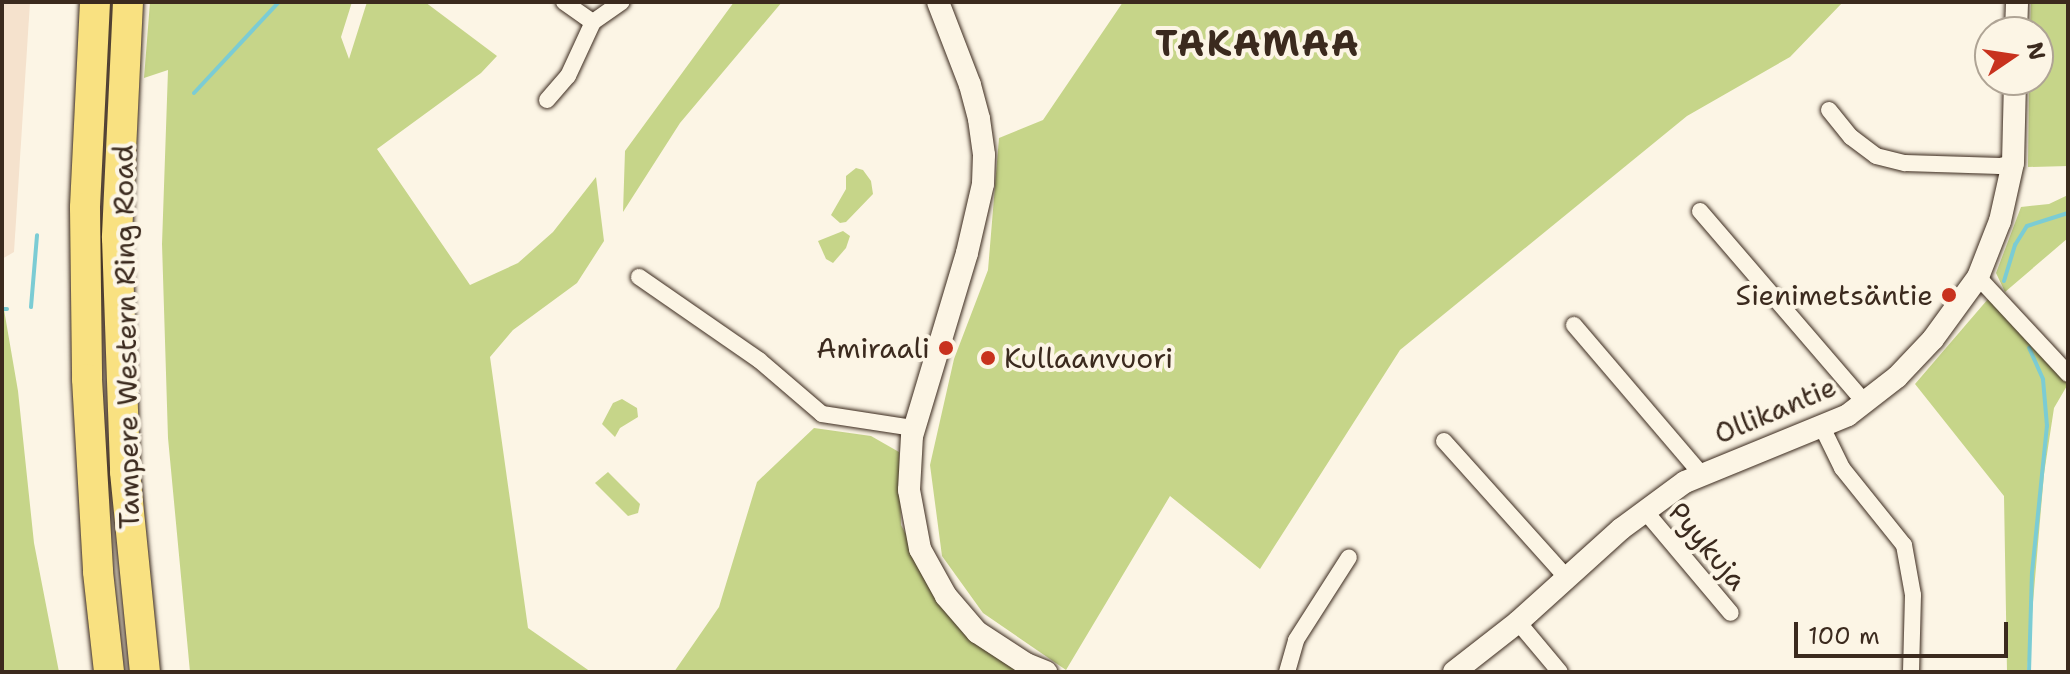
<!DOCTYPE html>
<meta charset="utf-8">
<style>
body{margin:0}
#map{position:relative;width:2070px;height:674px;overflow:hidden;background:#fcf5e5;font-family:"Shantell Sans",sans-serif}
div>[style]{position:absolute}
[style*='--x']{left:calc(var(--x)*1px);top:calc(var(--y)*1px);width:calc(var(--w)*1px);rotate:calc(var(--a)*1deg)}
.built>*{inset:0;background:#f5e2cd}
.green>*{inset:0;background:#c6d589}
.stream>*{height:4px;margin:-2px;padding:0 2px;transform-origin:2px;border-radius:2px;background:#7bccd4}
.roads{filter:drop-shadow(0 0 2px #3b2a1e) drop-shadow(0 0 2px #3b2a1e)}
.street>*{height:16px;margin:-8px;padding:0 8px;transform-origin:8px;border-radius:8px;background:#fcf5e5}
.secondary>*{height:22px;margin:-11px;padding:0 11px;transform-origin:11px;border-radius:11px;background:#fcf5e5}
.highway>*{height:30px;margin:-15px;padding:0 15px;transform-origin:15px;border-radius:15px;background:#f9e181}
.dots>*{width:22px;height:22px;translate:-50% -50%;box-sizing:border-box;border:4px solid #fcf5e5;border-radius:50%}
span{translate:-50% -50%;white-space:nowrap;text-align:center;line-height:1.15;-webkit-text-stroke:8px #fcf5e5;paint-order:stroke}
.poi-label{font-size:28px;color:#3b2a1e}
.right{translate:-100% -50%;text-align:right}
.left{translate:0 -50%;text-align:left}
.street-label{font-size:28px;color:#3b2a1e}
.district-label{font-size:36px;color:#3b2a1e;font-weight:700;letter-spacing:2px}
.frame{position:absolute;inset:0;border:4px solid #3b2a1e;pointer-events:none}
.north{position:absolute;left:1974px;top:16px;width:80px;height:80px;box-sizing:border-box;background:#fcf5e5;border:2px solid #afa495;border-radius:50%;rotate:77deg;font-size:22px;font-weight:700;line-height:32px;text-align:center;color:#3b2a1e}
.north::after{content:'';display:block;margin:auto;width:28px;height:36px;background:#c8321e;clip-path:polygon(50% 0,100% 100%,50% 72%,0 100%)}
.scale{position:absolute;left:1794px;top:622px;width:214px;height:36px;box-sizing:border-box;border:4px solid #3b2a1e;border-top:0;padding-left:10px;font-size:24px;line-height:28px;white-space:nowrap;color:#3b2a1e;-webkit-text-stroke:6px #fcf5e5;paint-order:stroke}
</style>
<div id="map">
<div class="built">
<div style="clip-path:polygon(2px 2px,30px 2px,14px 252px,2px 259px)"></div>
</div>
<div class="green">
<div style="clip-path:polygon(150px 2px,352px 2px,341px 37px,349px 59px,367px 2px,425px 2px,497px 56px,481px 73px,377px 149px,470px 285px,518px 263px,553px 232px,596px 177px,604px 241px,577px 283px,513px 330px,490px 357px,528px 628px,591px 672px,190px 672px,168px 438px,162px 244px,168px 70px,144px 78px)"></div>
<div style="clip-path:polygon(734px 2px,782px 2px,680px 123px,623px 212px,625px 151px)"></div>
<div style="clip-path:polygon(1123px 2px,1843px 2px,1790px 57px,1687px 116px,1400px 350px,1260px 569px,1170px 496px,1066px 670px,983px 613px,942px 556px,930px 465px,954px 359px,988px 270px,999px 138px,1043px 120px)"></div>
<div style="clip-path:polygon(2031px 2px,2068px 2px,2068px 166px,2028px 167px,2029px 80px,2038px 80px,2038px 32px,2030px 32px)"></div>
<div style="clip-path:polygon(856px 168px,863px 170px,871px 181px,873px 194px,846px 222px,840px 223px,831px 215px,846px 189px,846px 176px)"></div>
<div style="clip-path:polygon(2068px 195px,2068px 238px,2005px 292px,1996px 273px,2021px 207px,2049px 204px)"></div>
<div style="clip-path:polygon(843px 231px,850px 236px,846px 248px,833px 263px,826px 259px,818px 241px)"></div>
<div style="clip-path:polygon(2px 298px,18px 391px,34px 543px,59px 672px,2px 672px)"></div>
<div style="clip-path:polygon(1988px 299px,2068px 384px,2054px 408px,2044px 474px,2027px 672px,2007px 672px,2004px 496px,1915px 384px)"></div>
<div style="clip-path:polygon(622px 399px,637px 408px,638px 417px,620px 428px,615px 437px,602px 424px,613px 403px)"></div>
<div style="clip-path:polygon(814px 428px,871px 436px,899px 452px,901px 525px,942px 602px,1028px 672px,674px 672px,719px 607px,757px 482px)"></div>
<div style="clip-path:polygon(608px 472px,640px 504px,638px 513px,628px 516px,595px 483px)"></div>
</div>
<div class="stream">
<div style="--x:194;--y:93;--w:125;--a:-47"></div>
<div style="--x:2004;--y:281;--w:38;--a:-73"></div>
<div style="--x:2015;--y:245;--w:22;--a:-58"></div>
<div style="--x:2027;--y:226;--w:43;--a:-17.6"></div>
<div style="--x:31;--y:307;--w:72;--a:-85.2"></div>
<div style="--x:2;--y:309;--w:5;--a:0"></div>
<div style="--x:2029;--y:672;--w:99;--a:-88.3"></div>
<div style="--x:2032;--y:573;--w:148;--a:-84.2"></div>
<div style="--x:2047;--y:426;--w:47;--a:-94.9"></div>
<div style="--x:2043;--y:379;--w:34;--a:-114"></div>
</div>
<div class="roads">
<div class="street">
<div style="--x:564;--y:2;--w:35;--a:35"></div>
<div style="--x:547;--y:100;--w:32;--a:-49"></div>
<div style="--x:568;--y:76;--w:60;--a:-65.2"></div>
<div style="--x:593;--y:22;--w:35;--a:-35"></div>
<div style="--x:1829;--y:110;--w:35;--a:51"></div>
<div style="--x:1851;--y:137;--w:31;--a:37"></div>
<div style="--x:1876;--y:156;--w:30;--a:14"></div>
<div style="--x:1905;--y:163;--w:95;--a:1.8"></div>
<div style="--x:2000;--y:166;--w:13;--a:-13"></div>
<div style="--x:1700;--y:211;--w:253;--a:49.3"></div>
<div style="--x:639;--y:277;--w:146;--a:34.7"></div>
<div style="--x:759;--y:360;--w:83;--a:40.6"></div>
<div style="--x:822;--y:414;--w:93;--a:8.7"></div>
<div style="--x:1978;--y:277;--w:132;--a:47.1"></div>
<div style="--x:1574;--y:325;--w:197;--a:49.5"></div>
<div style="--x:1822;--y:427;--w:46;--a:64"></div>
<div style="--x:1842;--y:468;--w:99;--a:51.2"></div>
<div style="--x:1904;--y:545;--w:51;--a:79.8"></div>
<div style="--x:1913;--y:595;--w:77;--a:91.5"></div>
<div style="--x:1444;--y:441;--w:186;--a:48.1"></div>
<div style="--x:1645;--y:511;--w:133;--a:49.9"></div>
<div style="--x:1518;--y:622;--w:65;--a:50"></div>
<div style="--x:1287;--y:672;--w:33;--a:-74"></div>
<div style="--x:1296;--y:640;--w:98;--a:-57.4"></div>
</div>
<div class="secondary">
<div style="--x:938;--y:2;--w:89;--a:68.9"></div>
<div style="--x:970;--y:85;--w:35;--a:75"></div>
<div style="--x:979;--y:119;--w:36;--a:82"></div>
<div style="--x:984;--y:155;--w:29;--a:92"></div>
<div style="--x:983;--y:184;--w:71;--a:103.1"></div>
<div style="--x:967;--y:253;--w:191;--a:106.7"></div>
<div style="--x:912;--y:436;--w:54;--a:93.2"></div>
<div style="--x:909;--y:490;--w:60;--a:79.4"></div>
<div style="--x:920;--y:549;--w:54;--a:61"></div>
<div style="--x:946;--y:596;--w:48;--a:49.3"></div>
<div style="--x:977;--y:632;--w:59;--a:33.1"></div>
<div style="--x:1026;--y:664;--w:22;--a:22"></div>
<div style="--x:2016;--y:32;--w:30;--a:-88"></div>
<div style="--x:1454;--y:672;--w:81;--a:-38"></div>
<div style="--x:1518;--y:622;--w:139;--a:-42.1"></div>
<div style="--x:1621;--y:529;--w:79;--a:-36.3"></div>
<div style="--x:1685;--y:482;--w:176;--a:-22.3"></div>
<div style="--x:1848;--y:415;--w:62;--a:-37.8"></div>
<div style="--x:1897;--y:377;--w:52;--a:-46.5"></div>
<div style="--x:1933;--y:339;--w:77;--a:-54"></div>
<div style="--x:1978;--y:277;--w:60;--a:-68.6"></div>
<div style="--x:2000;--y:221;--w:59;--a:-77.4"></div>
<div style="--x:2013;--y:163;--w:83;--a:-88.6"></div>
</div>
<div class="highway">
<div style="--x:95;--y:2;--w:206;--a:92.8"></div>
<div style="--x:85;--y:208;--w:171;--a:89.3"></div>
<div style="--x:87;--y:379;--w:193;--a:86.7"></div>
<div style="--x:98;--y:572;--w:101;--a:83.7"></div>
<div style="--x:128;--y:2;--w:236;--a:92.7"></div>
<div style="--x:117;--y:238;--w:234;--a:88"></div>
<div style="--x:125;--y:472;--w:201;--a:84.3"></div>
</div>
</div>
<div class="dots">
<div style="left:1949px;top:295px;background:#c8321e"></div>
<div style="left:946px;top:348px;background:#c8321e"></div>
<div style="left:988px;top:358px;background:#c8321e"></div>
</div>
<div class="poi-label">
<span class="right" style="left:1933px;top:295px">Sienimetsäntie</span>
<span class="right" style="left:930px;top:348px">Amiraali</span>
<span class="left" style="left:1004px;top:358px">Kullaanvuori</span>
</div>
<div class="street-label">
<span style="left:126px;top:337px;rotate:-91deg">Tampere Western Ring Road</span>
<span style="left:1775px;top:410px;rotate:-23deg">Ollikantie</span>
<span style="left:1708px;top:546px;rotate:50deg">Pyykuja</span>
</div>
<div class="district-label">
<span style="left:1258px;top:44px">TAKAMAA</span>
</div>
<div class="frame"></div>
<div class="north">N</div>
<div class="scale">100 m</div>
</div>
